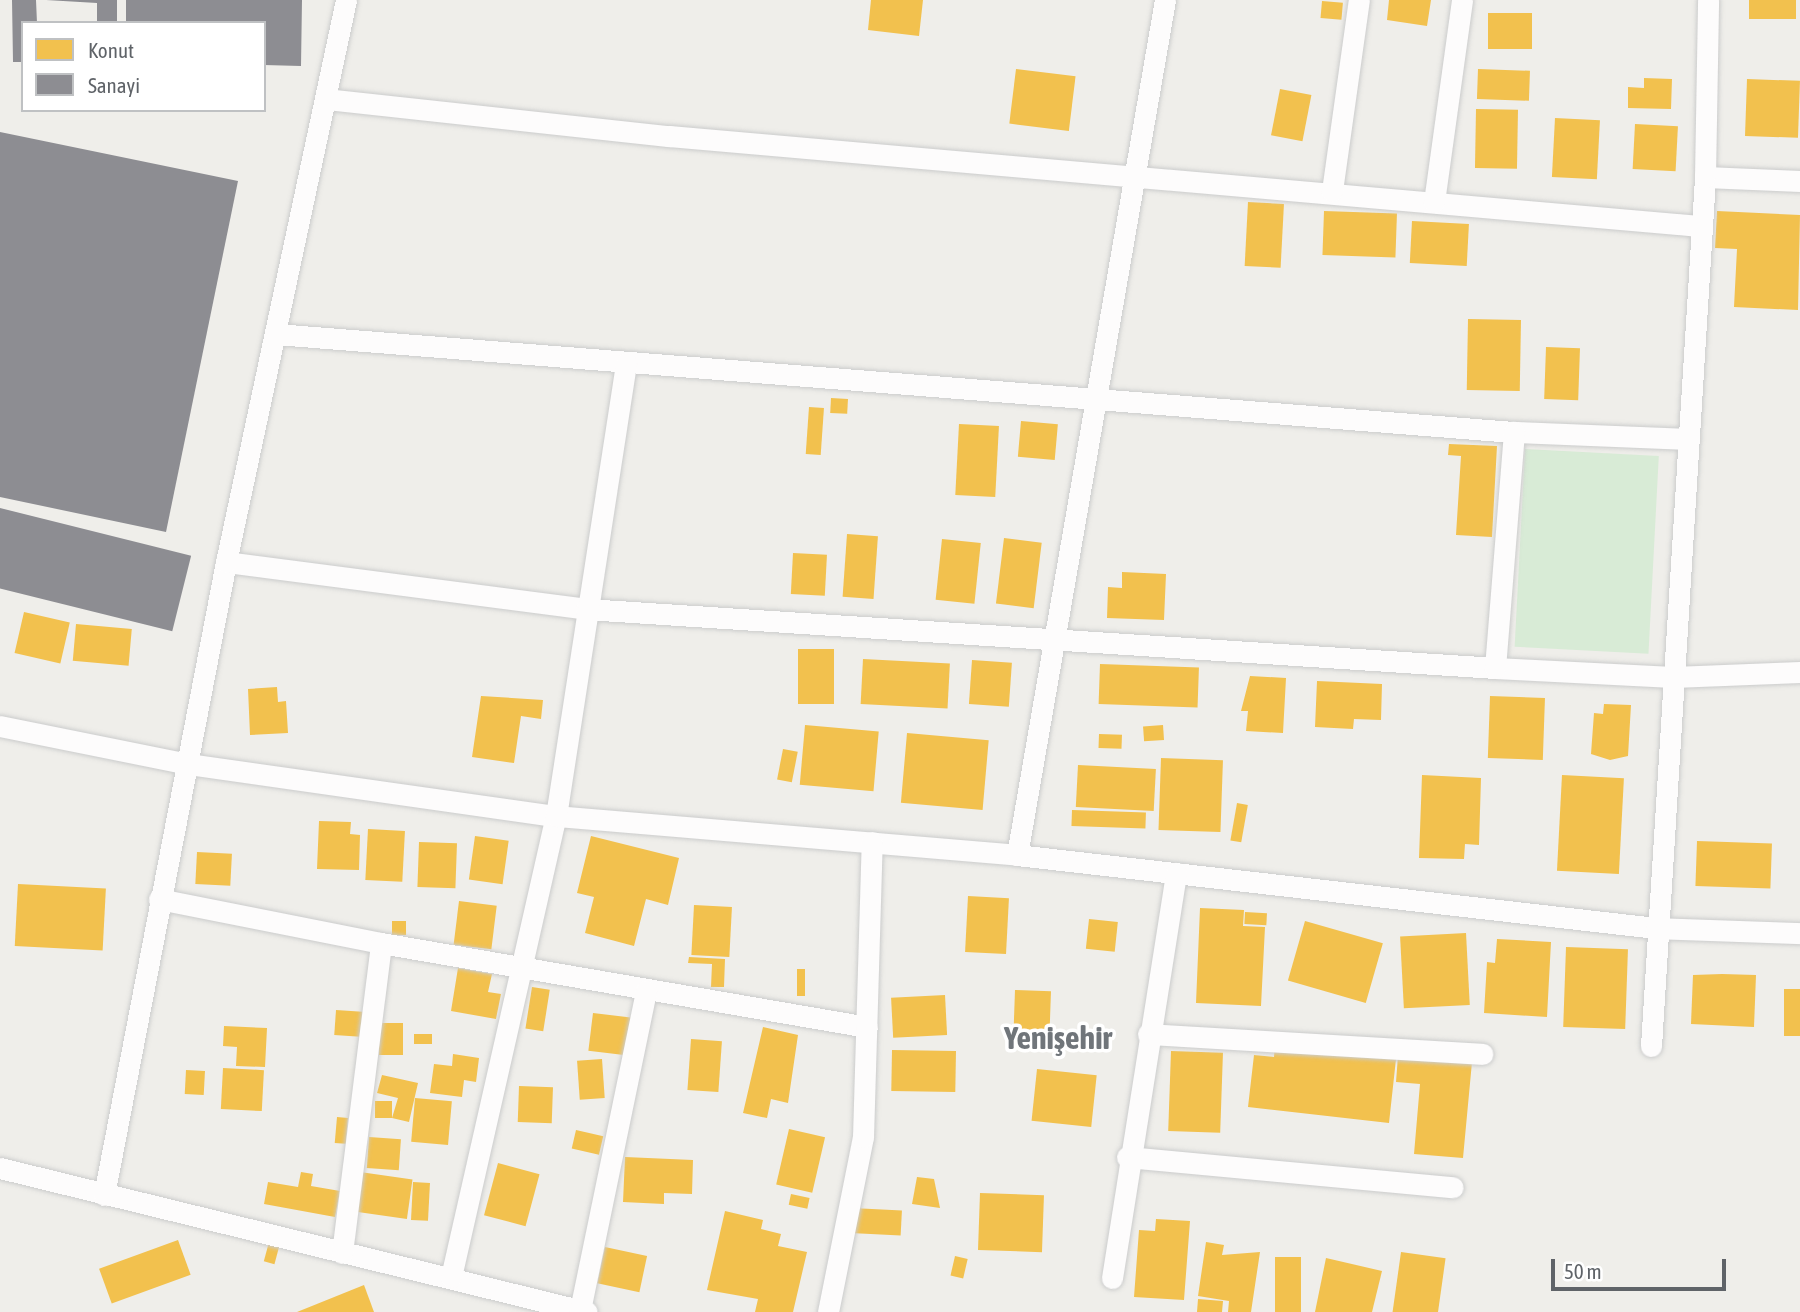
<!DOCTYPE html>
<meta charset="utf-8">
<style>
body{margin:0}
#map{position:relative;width:1800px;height:1312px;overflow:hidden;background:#efeeea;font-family:"Asap Condensed",sans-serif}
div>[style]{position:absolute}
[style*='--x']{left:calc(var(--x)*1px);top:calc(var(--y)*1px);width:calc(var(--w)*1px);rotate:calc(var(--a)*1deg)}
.green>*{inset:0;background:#d8ebd6;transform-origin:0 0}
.homes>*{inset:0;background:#f2c14e;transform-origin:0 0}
.industry>*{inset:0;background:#8d8d92;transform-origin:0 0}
.roads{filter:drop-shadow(0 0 2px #cbcccc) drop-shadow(0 0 2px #cbcccc)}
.minor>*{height:21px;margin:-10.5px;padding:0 10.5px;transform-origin:10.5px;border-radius:10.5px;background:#fdfcfc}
span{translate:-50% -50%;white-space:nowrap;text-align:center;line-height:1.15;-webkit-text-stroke:7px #fff;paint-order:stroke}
.district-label{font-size:32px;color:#70757a;font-weight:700}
.legend{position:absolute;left:21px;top:21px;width:245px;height:91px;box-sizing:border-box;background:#fff;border:2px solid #bfc1c3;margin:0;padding:9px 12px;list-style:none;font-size:21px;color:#5f6368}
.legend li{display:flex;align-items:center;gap:14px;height:35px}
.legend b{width:35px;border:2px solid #bfc1c3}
.scale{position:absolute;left:1551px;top:1259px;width:175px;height:32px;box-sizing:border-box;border:4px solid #5f6368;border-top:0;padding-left:9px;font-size:21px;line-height:24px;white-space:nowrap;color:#5f6368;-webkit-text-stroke:5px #fff;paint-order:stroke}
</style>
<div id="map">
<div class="green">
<div style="left:1525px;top:449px;width:134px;height:198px;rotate:3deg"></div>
</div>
<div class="homes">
<div style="clip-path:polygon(871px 0,923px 0,919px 36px,868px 30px)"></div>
<div style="clip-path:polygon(1389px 0,1431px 0,1427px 26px,1387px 20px)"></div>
<div style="left:1749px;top:0;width:47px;height:19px"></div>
<div style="left:1322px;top:1px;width:21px;height:17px;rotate:5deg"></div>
<div style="left:1488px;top:13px;width:44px;height:36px"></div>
<div style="left:1016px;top:69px;width:60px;height:55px;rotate:7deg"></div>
<div style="left:1478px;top:69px;width:52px;height:30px;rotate:2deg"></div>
<div style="clip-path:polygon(1644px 78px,1672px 79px,1671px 109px,1628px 108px,1628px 87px,1644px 88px)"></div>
<div style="left:1747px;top:79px;width:53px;height:57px;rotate:2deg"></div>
<div style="left:1280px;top:89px;width:32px;height:47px;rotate:11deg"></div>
<div style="left:1476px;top:109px;width:42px;height:59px;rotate:1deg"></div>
<div style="left:1555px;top:118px;width:45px;height:59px;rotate:3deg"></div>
<div style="left:1635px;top:124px;width:43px;height:45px;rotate:3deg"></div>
<div style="left:1248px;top:202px;width:36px;height:64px;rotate:3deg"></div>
<div style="left:1324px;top:211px;width:73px;height:44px;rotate:2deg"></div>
<div style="clip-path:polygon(1717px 211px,1800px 215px,1798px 310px,1734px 307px,1737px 249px,1715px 248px)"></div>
<div style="left:1412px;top:221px;width:57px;height:42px;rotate:3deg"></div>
<div style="left:1468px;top:319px;width:53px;height:71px;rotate:1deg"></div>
<div style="left:1546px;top:347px;width:34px;height:52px;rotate:2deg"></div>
<div style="left:831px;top:398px;width:17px;height:15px;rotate:3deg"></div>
<div style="left:809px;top:407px;width:15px;height:47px;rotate:4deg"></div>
<div style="left:1021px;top:421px;width:37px;height:36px;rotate:5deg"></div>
<div style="left:959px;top:424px;width:40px;height:71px;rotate:3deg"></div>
<div style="clip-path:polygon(1449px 444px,1497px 446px,1492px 537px,1456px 535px,1461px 456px,1448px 455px)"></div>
<div style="left:847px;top:534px;width:31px;height:63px;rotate:4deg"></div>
<div style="left:1004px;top:538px;width:38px;height:66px;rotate:7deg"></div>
<div style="left:942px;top:539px;width:39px;height:61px;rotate:6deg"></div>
<div style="left:793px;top:553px;width:34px;height:41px;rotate:3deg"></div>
<div style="clip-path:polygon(1122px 572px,1166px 574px,1164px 620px,1107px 618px,1108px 587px,1122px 588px)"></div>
<div style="left:24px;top:612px;width:47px;height:42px;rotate:13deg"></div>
<div style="left:76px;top:624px;width:56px;height:37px;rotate:5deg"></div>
<div style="left:798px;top:649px;width:36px;height:55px"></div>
<div style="left:863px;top:659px;width:87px;height:45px;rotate:3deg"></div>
<div style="left:972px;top:660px;width:40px;height:44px;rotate:4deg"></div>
<div style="left:1100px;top:664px;width:99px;height:40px;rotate:2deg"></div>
<div style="clip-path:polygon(1250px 676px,1286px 678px,1283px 733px,1246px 731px,1248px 711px,1241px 711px)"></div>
<div style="clip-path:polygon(1317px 681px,1382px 684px,1381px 720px,1354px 719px,1353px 729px,1315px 727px)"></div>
<div style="clip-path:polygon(277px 687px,278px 702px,286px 701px,288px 733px,250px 735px,248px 689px)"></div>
<div style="clip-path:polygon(481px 696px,543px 700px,541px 719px,521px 716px,514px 763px,472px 757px)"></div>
<div style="left:1490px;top:696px;width:55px;height:62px;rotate:2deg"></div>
<div style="clip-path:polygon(1604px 704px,1631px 705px,1628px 756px,1610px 760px,1591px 754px,1594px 713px,1603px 714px)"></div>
<div style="left:805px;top:725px;width:74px;height:60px;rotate:5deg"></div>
<div style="left:1163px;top:725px;width:15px;height:20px;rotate:86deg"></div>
<div style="left:907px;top:733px;width:82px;height:70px;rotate:5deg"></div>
<div style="left:1099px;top:734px;width:23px;height:14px;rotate:2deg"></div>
<div style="left:783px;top:749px;width:15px;height:31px;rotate:11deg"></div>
<div style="left:1161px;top:758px;width:62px;height:72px;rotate:2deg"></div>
<div style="left:1078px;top:765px;width:78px;height:42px;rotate:3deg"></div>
<div style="clip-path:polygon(1422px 775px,1481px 778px,1479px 845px,1465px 844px,1464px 859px,1419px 858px)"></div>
<div style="left:1562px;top:775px;width:62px;height:96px;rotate:3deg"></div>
<div style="left:1237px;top:803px;width:11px;height:38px;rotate:10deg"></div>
<div style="left:1072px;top:810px;width:74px;height:16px;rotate:2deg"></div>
<div style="clip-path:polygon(319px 821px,351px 822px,350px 834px,360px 835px,359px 870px,317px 869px)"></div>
<div style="left:368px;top:829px;width:37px;height:51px;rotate:3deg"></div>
<div style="left:475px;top:836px;width:34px;height:44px;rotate:8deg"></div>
<div style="clip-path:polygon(591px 836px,679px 858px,668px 905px,646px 899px,634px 946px,585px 933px,594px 897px,577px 893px)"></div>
<div style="left:1697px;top:841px;width:75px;height:45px;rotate:2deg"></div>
<div style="left:419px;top:842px;width:38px;height:45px;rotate:2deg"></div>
<div style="left:197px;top:852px;width:35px;height:32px;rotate:3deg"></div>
<div style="left:18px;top:884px;width:88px;height:62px;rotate:3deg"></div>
<div style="left:968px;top:896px;width:41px;height:56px;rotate:3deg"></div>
<div style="left:459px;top:901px;width:38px;height:44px;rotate:7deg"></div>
<div style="left:694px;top:905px;width:38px;height:50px;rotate:3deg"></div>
<div style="clip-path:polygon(1200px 908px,1244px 910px,1243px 926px,1265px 927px,1261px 1006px,1196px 1003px)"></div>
<div style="left:1245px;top:912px;width:22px;height:12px;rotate:3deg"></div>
<div style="left:1089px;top:919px;width:29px;height:30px;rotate:6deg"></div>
<div style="left:392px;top:921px;width:14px;height:14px"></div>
<div style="left:1305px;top:921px;width:81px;height:62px;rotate:16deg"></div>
<div style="left:1466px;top:933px;width:72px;height:66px;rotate:87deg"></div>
<div style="clip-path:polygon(1497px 939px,1551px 942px,1547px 1017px,1484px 1013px,1487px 962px,1495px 963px)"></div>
<div style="left:1566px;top:947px;width:62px;height:80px;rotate:2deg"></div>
<div style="clip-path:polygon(689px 957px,725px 959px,724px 987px,711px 987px,712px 964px,688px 963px)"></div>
<div style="clip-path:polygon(458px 968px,492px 974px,488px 992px,501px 994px,496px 1019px,451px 1011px)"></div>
<div style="left:797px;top:969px;width:8px;height:27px"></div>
<div style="clip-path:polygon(1722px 974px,1756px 975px,1754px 1027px,1691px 1024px,1693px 975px)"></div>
<div style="left:532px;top:987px;width:18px;height:42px;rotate:9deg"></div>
<div style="left:1784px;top:989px;width:16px;height:47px"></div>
<div style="left:1015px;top:990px;width:36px;height:39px;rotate:2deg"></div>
<div style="left:945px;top:995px;width:40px;height:54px;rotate:87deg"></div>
<div style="left:336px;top:1010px;width:30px;height:25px;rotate:4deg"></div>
<div style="left:593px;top:1013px;width:40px;height:38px;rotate:7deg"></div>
<div style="left:379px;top:1023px;width:24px;height:32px"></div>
<div style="clip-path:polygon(224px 1026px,267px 1028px,265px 1067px,236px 1066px,237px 1047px,223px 1046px)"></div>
<div style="clip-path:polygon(763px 1027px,798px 1035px,788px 1103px,771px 1099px,767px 1118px,743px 1113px)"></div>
<div style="left:414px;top:1034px;width:18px;height:10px"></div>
<div style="left:691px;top:1039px;width:31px;height:51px;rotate:4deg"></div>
<div style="clip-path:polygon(1275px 1045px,1396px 1059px,1389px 1123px,1248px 1107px,1254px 1055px,1274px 1057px)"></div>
<div style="left:892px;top:1050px;width:64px;height:41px;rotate:1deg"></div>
<div style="left:1171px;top:1051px;width:52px;height:80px;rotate:2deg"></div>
<div style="clip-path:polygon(453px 1054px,479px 1058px,476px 1082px,464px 1080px,462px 1097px,430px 1093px,434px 1064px,452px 1066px)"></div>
<div style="clip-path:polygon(1398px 1056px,1472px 1062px,1463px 1158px,1414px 1154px,1420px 1084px,1396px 1082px)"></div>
<div style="left:602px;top:1059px;width:39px;height:25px;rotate:86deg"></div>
<div style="left:223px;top:1068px;width:41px;height:41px;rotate:3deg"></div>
<div style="left:1037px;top:1069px;width:60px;height:52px;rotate:6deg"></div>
<div style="left:186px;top:1070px;width:19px;height:24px;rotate:3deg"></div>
<div style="clip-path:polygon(382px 1075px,418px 1083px,409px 1122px,392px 1118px,398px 1098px,377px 1093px)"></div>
<div style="left:519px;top:1086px;width:34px;height:36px;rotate:2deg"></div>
<div style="left:415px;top:1098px;width:37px;height:44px;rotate:5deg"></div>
<div style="left:375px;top:1101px;width:17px;height:17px"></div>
<div style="left:337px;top:1117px;width:11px;height:26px;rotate:5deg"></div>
<div style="left:789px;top:1129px;width:37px;height:57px;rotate:13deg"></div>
<div style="left:576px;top:1130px;width:28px;height:19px;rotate:13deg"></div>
<div style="left:369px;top:1137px;width:32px;height:31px;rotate:4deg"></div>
<div style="clip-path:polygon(625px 1157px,693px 1160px,692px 1194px,664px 1193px,664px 1204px,623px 1202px)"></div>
<div style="left:498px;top:1163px;width:43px;height:54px;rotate:15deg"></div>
<div style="clip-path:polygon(301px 1172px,313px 1174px,311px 1186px,340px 1191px,335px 1217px,264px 1204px,268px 1182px,298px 1187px)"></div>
<div style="left:360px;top:1172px;width:53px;height:40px;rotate:8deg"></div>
<div style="clip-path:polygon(917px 1177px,934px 1179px,940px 1208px,912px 1204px)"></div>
<div style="left:413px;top:1182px;width:17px;height:38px;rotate:3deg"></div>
<div style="left:980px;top:1193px;width:64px;height:57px;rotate:2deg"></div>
<div style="left:791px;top:1194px;width:19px;height:11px;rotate:12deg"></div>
<div style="left:852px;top:1208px;width:50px;height:25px;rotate:3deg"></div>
<div style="clip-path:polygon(725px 1211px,763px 1220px,761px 1229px,781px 1234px,778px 1246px,807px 1252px,793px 1312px,755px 1312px,758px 1299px,707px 1290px)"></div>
<div style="clip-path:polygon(1156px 1219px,1190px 1221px,1184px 1300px,1134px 1297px,1139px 1230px,1155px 1231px)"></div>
<div style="left:178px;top:1240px;width:37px;height:84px;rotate:70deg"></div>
<div style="left:269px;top:1242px;width:11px;height:20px;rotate:15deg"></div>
<div style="clip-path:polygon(1206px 1242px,1224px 1245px,1222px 1255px,1260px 1252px,1251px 1312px,1228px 1312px,1229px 1301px,1198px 1296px)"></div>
<div style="left:605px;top:1247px;width:43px;height:37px;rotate:12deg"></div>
<div style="left:1401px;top:1252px;width:45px;height:61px;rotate:8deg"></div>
<div style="left:955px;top:1256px;width:13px;height:20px;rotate:13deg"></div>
<div style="left:1275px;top:1257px;width:26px;height:55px"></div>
<div style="clip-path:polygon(1326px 1258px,1382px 1271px,1372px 1312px,1315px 1312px)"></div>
<div style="clip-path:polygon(364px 1285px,374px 1312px,297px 1312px)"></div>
<div style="clip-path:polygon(1198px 1299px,1223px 1301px,1222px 1312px,1197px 1312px)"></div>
</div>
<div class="industry">
<div style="clip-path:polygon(12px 0,36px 0,37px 23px,23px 23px,23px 62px,13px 62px)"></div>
<div style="clip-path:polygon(46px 0,117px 0,117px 23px,97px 23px,97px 3px)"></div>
<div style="clip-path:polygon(126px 0,302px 0,301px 66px,264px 65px,264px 23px,126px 23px)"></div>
<div style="clip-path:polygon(0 132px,238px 181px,166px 532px,0 497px)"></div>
<div style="left:0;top:508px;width:197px;height:78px;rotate:14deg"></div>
</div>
<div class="roads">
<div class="minor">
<div style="--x:326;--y:99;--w:345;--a:6.2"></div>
<div style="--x:669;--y:136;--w:1034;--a:4.99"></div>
<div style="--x:1705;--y:177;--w:95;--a:2.4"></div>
<div style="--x:1332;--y:191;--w:193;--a:-82"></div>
<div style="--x:1434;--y:202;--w:204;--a:-82.1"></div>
<div style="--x:276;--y:334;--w:1242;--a:4.53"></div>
<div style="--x:1514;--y:432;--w:171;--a:2.3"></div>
<div style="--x:226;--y:562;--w:363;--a:7.4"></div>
<div style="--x:586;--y:609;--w:911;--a:3.71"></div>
<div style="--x:1495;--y:668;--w:178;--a:2.9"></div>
<div style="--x:1673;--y:677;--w:127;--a:-2.3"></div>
<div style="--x:1495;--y:668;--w:237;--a:-85.4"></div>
<div style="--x:0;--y:726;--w:193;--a:11.4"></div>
<div style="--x:189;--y:764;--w:371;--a:8.1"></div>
<div style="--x:556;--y:816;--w:463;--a:4.8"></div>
<div style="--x:1017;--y:855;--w:643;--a:6.52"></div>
<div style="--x:1656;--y:928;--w:144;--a:2"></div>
<div style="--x:1017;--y:855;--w:868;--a:-80.18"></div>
<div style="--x:159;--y:899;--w:226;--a:11.2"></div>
<div style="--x:1148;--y:1034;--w:335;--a:3.4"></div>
<div style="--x:1651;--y:1046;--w:871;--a:-86.44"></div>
<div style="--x:1705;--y:177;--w:177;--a:-89"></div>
<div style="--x:1127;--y:1157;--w:327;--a:5.3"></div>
<div style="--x:0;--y:1168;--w:604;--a:13.78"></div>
<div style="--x:104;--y:1195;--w:645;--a:-79.09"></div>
<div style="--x:226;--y:562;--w:575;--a:-77.95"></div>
<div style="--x:342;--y:1253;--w:312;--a:-82.8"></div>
<div style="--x:381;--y:943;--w:493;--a:9.8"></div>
<div style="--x:451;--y:1277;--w:473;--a:-77.2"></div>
<div style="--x:556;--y:816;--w:458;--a:-81.2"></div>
<div style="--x:1112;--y:1278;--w:410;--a:-81"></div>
<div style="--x:580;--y:1310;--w:326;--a:-78.3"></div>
<div style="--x:828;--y:1312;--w:178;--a:-78.7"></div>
<div style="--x:863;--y:1137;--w:295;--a:-88.3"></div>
</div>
</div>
<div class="district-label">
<span style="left:1058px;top:1038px">Yenişehir</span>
</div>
<ul class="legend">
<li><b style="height:19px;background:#f2c14e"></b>Konut</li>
<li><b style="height:19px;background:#8d8d92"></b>Sanayi</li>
</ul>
<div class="scale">50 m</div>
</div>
